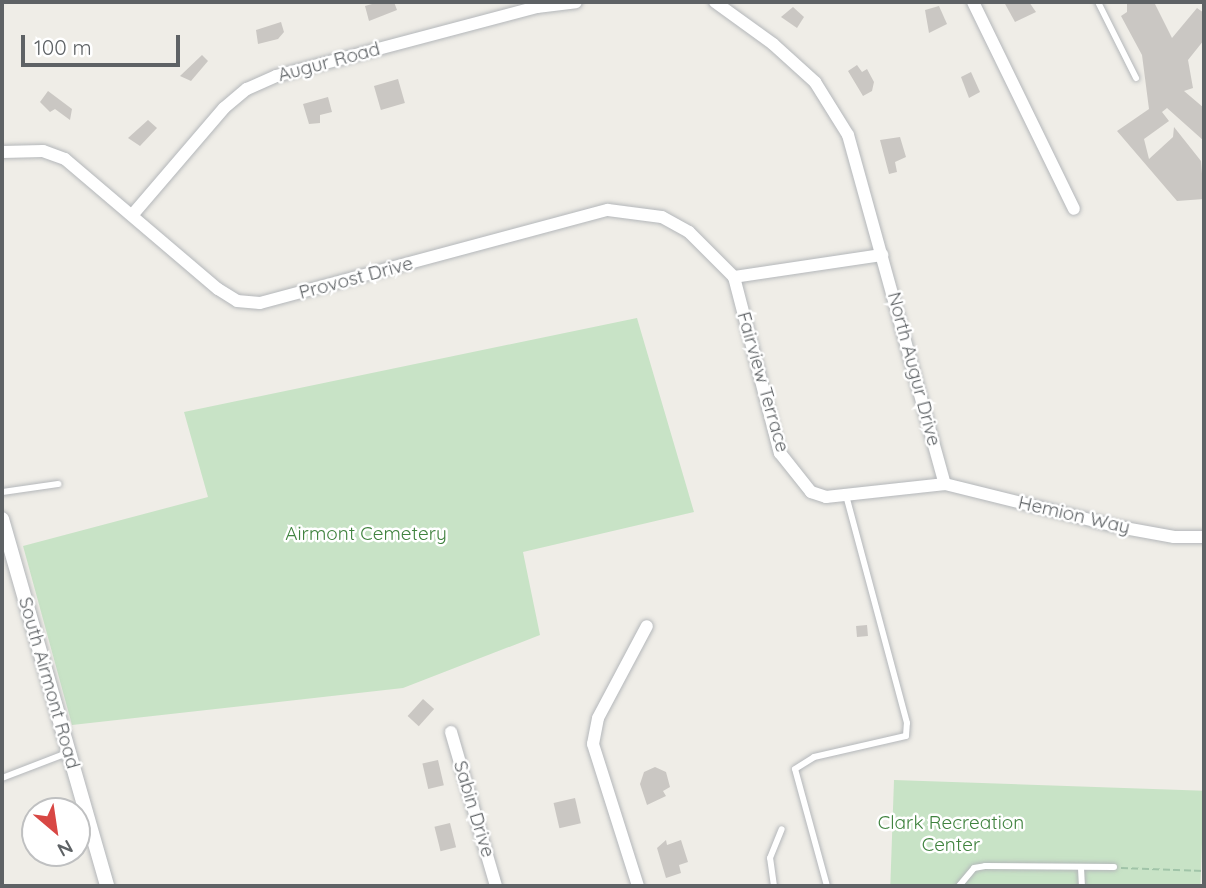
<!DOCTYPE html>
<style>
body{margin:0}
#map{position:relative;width:1206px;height:888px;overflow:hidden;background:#efede7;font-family:Quicksand,sans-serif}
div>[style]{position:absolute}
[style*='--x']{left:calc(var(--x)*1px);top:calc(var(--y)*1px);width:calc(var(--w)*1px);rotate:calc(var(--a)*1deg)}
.green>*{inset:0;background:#c8e3c6;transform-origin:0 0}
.building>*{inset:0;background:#cac7c3;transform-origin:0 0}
.path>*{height:2px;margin-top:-1px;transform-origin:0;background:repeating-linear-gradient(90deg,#a0c4a8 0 7px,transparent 0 10.5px)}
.roads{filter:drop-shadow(0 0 2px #b4b7ba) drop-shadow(0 0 2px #b4b7ba)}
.service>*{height:6px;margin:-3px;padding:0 3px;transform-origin:3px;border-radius:3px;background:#fff}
.minor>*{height:12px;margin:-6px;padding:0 6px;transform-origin:6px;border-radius:6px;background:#fff}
.tertiary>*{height:14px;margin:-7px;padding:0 7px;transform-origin:7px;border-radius:7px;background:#fff}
span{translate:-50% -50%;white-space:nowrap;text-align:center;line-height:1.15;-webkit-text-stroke:5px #fff;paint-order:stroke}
.street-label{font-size:19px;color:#5e6265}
.park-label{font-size:19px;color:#40833f}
.frame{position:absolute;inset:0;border:4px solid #5e6265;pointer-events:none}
.north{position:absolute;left:21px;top:797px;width:70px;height:70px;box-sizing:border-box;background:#fff;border:2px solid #bfc0c1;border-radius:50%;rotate:151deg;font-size:19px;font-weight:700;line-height:28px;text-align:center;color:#5e6265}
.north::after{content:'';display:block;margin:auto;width:24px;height:32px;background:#d84744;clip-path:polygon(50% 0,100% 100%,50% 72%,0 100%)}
.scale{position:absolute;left:21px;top:35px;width:159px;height:32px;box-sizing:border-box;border:4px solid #5e6265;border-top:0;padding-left:9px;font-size:21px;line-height:24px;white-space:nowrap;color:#5e6265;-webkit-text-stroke:5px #fff;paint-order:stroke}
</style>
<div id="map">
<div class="green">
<div style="clip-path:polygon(637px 318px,694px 512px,523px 552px,540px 635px,403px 688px,72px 725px,23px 546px,208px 497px,184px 412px)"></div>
<div style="left:894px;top:780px;width:310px;height:106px;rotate:2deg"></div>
</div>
<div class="building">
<div style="clip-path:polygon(379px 2px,394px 2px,397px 10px,369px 21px,365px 6px)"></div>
<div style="clip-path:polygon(1004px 2px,1029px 2px,1036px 12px,1015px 22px)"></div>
<div style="clip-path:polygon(1127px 2px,1154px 2px,1172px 38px,1197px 8px,1204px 13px,1204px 40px,1188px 60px,1193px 88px,1184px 91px,1204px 108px,1204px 141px,1167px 108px,1162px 112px,1169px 121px,1144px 139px,1149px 159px,1173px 137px,1174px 127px,1201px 161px,1204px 199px,1177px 201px,1117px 131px,1149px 109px,1142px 55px,1121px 16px,1127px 12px)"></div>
<div style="clip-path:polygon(939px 6px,947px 24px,929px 33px,925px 10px)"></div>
<div style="clip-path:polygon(793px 7px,804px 17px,797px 28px,781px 17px)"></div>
<div style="clip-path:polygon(281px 22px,284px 32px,278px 39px,258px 44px,256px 30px)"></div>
<div style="clip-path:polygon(202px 55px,208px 61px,191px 81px,180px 76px)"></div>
<div style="clip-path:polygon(857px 65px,862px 72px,867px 69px,874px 82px,872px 91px,863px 96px,848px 71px)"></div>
<div style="clip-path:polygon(971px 72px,980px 92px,969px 98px,961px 77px)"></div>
<div style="left:398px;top:79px;width:25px;height:25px;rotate:74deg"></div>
<div style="clip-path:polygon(48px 91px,72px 109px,70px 120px,55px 109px,50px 112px,40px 102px)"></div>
<div style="clip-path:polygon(328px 97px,332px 112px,320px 115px,320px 123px,309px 124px,303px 104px)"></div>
<div style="clip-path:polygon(148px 120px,157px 128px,140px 146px,128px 138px)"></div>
<div style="clip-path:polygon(900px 137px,906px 157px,895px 162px,897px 172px,889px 174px,880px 140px)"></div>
<div style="left:867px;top:625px;width:11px;height:11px;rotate:85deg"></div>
<div style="left:423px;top:699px;width:15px;height:23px;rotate:42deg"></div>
<div style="left:438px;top:760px;width:26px;height:16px;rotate:77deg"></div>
<div style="clip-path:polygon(655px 767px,666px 772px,670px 787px,663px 791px,666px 796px,647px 805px,640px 784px,644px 772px)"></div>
<div style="left:575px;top:798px;width:26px;height:22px;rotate:77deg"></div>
<div style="left:450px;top:823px;width:25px;height:16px;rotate:76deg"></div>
<div style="clip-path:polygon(666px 840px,667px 845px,681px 840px,688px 862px,679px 865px,681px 873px,666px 878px,657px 848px)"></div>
</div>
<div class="path">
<div style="--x:1121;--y:868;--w:83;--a:2.1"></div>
</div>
<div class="roads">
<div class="service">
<div style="--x:1098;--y:2;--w:85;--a:63.4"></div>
<div style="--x:2;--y:492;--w:57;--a:-8.1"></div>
<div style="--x:2;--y:778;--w:70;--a:-21"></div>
<div style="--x:1081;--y:868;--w:18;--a:87"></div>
<div style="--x:774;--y:886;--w:28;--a:-98"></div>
<div style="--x:770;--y:858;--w:31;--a:-68"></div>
<div style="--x:827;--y:886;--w:121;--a:-105.3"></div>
<div style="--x:795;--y:769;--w:22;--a:-32"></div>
<div style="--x:814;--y:757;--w:94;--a:-12.9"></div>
<div style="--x:906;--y:736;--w:13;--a:-86"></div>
<div style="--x:907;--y:723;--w:236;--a:-105"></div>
<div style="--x:959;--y:886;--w:23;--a:-50"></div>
<div style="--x:974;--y:868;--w:11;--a:-10"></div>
<div style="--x:985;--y:866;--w:129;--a:0.4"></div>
</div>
<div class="minor">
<div style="--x:715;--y:2;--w:72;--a:35.9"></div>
<div style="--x:773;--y:44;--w:57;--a:42.1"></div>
<div style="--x:815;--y:82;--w:62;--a:58.1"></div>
<div style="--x:848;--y:135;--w:362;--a:74.5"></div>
<div style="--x:973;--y:2;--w:230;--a:64"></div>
<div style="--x:2;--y:152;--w:41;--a:-1.4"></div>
<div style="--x:43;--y:151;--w:23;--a:20"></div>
<div style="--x:65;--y:159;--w:201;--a:40.4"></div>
<div style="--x:218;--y:289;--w:22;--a:32"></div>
<div style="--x:237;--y:301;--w:23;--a:5"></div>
<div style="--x:260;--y:303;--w:360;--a:-15"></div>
<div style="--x:608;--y:210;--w:54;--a:7.4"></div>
<div style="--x:662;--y:217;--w:31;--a:29"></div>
<div style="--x:689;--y:232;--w:64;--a:45"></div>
<div style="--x:734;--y:277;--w:182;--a:75.4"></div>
<div style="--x:780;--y:453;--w:50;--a:51.5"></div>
<div style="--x:811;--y:492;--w:16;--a:18"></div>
<div style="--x:826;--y:497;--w:120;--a:-6.2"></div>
<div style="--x:945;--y:484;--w:179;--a:13.9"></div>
<div style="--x:1119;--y:527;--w:56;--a:10.3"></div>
<div style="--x:1174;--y:537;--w:30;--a:0"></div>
<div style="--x:134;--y:213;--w:138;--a:-49.4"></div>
<div style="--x:224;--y:108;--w:30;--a:-40"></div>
<div style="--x:247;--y:89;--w:32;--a:-24"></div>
<div style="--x:276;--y:76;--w:270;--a:-14.8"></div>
<div style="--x:537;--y:7;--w:39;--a:-7"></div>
<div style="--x:734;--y:277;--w:150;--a:-8.5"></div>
<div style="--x:451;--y:732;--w:160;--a:73.7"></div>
<div style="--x:638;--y:886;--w:149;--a:-107.6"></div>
<div style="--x:593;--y:744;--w:26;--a:-79"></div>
<div style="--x:598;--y:718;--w:104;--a:-62"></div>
</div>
<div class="tertiary">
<div style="--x:2;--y:519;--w:382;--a:74"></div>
</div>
</div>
<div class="street-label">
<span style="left:329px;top:62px;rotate:-15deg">Augur Road</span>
<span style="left:356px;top:278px;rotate:-15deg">Provost Drive</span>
<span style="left:914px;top:369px;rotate:75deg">North Augur Drive</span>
<span style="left:763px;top:382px;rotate:74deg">Fairview Terrace</span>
<span style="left:1074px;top:515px;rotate:13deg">Hemion Way</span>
<span style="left:49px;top:683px;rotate:74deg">South Airmont Road</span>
<span style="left:474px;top:809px;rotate:73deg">Sabin Drive</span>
</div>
<div class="park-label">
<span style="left:366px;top:534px">Airmont Cemetery</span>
<span style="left:951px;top:834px">Clark Recreation<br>Center</span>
</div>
<div class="frame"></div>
<div class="north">N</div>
<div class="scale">100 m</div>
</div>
